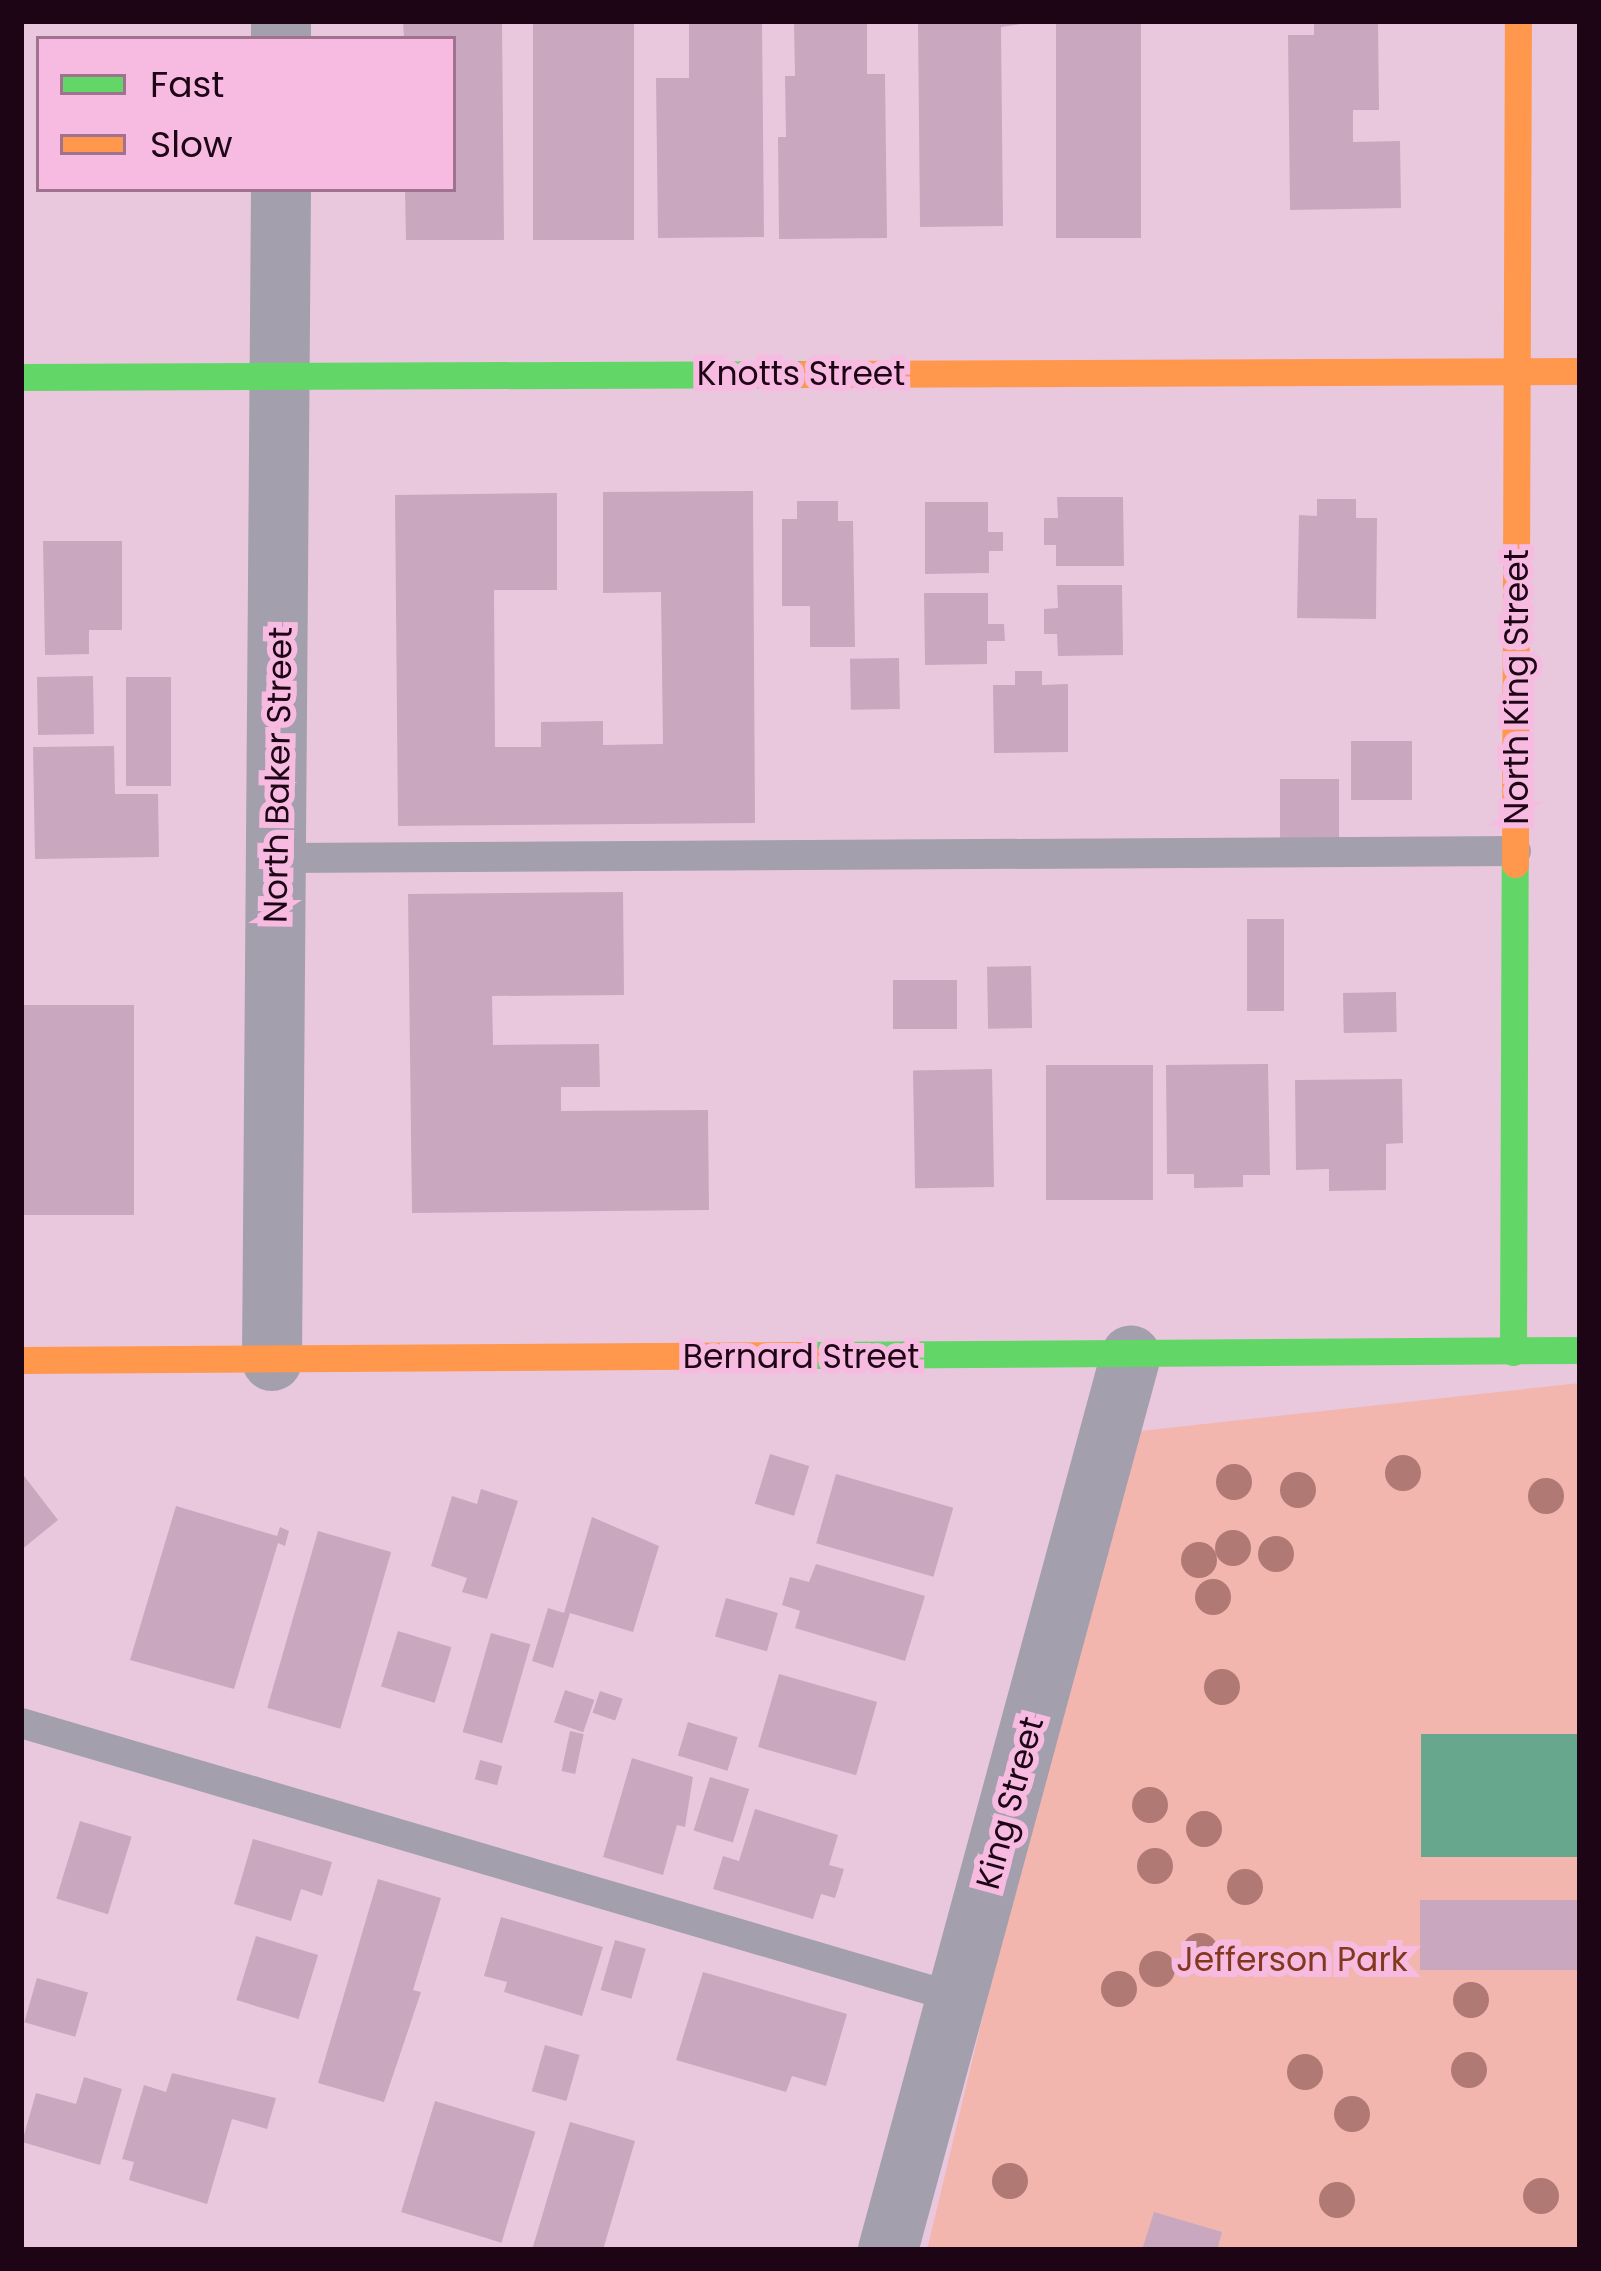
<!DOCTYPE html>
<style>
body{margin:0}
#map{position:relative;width:1601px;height:2271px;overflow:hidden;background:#e9c8de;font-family:Poppins,sans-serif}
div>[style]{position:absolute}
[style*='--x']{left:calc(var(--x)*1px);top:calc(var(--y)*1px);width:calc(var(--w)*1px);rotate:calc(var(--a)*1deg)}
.green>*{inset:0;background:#f2b6af}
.water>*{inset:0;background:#66a78e;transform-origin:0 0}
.building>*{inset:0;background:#c9a7be;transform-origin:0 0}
.lane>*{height:30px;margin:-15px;padding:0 15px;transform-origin:15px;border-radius:15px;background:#a39fad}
.street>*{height:60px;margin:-30px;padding:0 30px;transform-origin:30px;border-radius:30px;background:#a39fad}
.fast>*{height:27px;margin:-13.5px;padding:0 13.5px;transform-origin:13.5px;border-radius:13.5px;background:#63d668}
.slow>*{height:27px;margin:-13.5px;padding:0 13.5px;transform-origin:13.5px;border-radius:13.5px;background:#ff974d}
.trees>*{width:36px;height:36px;margin:-18px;border-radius:50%;background:#b07974}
span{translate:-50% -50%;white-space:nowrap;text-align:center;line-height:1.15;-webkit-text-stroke:12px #f7bbe1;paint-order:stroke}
.street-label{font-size:33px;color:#1e0516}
.park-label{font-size:33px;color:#81381d}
.frame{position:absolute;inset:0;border:24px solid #1e0516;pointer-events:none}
.legend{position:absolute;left:36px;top:36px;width:420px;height:156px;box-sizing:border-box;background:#f7bbe1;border:3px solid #a07290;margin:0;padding:15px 21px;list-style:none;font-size:36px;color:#1e0516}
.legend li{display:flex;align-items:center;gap:24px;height:60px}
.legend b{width:60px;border:3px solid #a07290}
</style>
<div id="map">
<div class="green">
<div style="clip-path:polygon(1580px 1383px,1580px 2250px,927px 2250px,1122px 1433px)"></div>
</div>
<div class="water">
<div style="left:1421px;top:1734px;width:159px;height:123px"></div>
</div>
<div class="building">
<div style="clip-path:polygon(403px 21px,502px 21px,504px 240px,406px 240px,405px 189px,453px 189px,453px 39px,404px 39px)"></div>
<div style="left:533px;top:21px;width:101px;height:219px"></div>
<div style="clip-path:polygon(689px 21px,762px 21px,764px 237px,658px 238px,656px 78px,689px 78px)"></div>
<div style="clip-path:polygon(794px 21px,867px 21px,867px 74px,885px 74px,887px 238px,779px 239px,778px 137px,786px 137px,785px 76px,795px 76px)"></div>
<div style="clip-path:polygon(918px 21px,1041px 21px,1001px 27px,1003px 226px,920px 227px)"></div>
<div style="left:1056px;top:21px;width:85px;height:217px"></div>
<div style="clip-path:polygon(1314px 21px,1378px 21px,1379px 110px,1353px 110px,1353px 142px,1400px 141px,1401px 208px,1290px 210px,1288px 35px,1314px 35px)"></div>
<div style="clip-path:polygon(753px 491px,755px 823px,398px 826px,395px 495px,557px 493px,557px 590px,494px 590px,495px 747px,541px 747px,541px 722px,603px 721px,603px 745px,663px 744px,661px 592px,603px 593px,603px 492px)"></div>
<div style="clip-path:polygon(1057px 497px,1123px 497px,1124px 566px,1056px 566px,1056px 545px,1044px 545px,1044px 518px,1058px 518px)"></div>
<div style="clip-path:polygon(1317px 499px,1356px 499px,1356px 518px,1377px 518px,1376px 619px,1297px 618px,1299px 515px,1317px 516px)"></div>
<div style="clip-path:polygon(797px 501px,838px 501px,838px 521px,853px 521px,855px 647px,810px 647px,810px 606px,782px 606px,782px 519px,797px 519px)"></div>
<div style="clip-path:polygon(925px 502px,988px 502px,988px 532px,1003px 532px,1003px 551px,989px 551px,989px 573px,925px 574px)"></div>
<div style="clip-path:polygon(43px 541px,122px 541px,122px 630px,89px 630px,89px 654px,45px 655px)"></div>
<div style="clip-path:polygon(1057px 585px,1122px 585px,1123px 655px,1058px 656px,1057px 634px,1044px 634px,1044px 609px,1058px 608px)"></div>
<div style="clip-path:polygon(924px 593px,988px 593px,988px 624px,1004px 624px,1005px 641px,987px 641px,987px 664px,925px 665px)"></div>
<div style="left:899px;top:658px;width:51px;height:49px;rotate:89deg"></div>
<div style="clip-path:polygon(1015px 671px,1042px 671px,1042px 685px,1068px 684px,1068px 752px,994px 753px,993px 685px,1015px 685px)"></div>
<div style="left:93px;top:676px;width:58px;height:56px;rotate:89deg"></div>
<div style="left:126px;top:677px;width:45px;height:109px"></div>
<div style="left:1351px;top:741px;width:61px;height:59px"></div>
<div style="clip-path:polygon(114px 746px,115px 794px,158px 794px,159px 857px,35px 859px,33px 747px)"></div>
<div style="left:1280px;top:779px;width:59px;height:65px"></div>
<div style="clip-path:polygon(623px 892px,624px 995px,492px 996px,493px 1045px,599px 1044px,600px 1087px,561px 1087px,561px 1111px,708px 1110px,709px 1210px,412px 1213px,408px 894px)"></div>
<div style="left:1247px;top:919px;width:37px;height:92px"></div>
<div style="left:1031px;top:966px;width:62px;height:44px;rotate:89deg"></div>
<div style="left:893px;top:980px;width:64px;height:49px"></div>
<div style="left:1396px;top:992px;width:40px;height:53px;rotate:89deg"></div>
<div style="left:134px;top:1005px;width:210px;height:113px;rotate:90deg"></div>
<div style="clip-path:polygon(1268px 1064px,1270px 1175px,1243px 1175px,1243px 1187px,1194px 1188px,1194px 1174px,1167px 1174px,1166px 1065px)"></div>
<div style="left:1153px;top:1065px;width:135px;height:107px;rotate:90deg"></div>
<div style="left:992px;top:1069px;width:118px;height:79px;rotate:89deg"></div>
<div style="clip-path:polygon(1402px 1079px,1403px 1143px,1386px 1144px,1386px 1190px,1329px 1191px,1329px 1169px,1296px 1170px,1295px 1080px)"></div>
<div style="left:770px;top:1454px;width:41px;height:52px;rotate:17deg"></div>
<div style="clip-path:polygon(21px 1472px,58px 1520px,21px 1550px)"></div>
<div style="left:836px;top:1474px;width:122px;height:72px;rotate:16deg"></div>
<div style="clip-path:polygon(481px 1489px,518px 1501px,487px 1599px,462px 1592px,467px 1578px,431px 1566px,452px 1496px,477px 1504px)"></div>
<div style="clip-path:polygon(176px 1506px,277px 1536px,280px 1527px,289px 1531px,285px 1546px,278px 1543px,234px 1689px,130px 1660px)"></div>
<div style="clip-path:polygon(592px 1517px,659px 1546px,633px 1632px,570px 1613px,553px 1668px,532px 1661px,548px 1608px,564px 1613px)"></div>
<div style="left:318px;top:1531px;width:76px;height:184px;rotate:16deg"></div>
<div style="clip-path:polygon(816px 1564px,925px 1596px,905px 1661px,795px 1628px,800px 1611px,782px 1605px,790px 1577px,809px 1582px)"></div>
<div style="left:726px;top:1598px;width:54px;height:40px;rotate:16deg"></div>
<div style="left:398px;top:1631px;width:56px;height:58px;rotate:17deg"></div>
<div style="left:491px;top:1633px;width:41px;height:103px;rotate:16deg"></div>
<div style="left:779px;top:1674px;width:102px;height:76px;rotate:16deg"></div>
<div style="left:565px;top:1690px;width:31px;height:34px;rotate:19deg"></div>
<div style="left:600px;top:1691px;width:24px;height:23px;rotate:19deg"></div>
<div style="left:688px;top:1722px;width:52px;height:35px;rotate:17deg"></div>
<div style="left:570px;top:1731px;width:14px;height:41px;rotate:12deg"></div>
<div style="clip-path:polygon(632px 1758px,693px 1777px,685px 1827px,677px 1825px,663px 1875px,603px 1857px)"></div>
<div style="left:480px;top:1760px;width:23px;height:20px;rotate:15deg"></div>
<div style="left:710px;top:1777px;width:41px;height:56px;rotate:17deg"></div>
<div style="clip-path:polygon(755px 1809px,838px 1835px,829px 1865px,844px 1869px,835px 1898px,821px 1894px,813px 1919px,713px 1889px,723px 1856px,739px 1861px)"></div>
<div style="left:80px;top:1821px;width:54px;height:81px;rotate:17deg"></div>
<div style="clip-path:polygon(253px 1839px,332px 1862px,322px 1896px,301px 1889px,291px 1921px,234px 1904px)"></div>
<div style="clip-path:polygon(378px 1879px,441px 1898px,413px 1990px,421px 1992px,384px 2102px,318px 2083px)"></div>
<div style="left:1580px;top:1900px;width:70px;height:160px;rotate:90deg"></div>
<div style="clip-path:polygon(501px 1917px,603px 1947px,582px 2016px,504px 1992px,507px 1982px,484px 1976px)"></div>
<div style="left:256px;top:1936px;width:65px;height:67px;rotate:17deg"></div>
<div style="left:615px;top:1940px;width:32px;height:52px;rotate:16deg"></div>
<div style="clip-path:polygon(703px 1972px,847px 2014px,826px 2086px,792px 2076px,786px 2092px,676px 2060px)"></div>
<div style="left:37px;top:1978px;width:53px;height:46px;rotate:16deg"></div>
<div style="left:545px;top:2045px;width:36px;height:48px;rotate:16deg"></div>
<div style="clip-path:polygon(172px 2073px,276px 2098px,267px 2129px,232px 2119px,207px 2204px,129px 2180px,134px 2162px,122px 2159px,144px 2085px,166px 2092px)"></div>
<div style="clip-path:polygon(84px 2077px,122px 2089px,100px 2165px,22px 2142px,36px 2093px,76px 2104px)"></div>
<div style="left:435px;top:2101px;width:105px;height:116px;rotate:17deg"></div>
<div style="clip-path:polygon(570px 2122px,635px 2141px,603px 2250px,532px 2250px)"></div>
<div style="clip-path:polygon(1154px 2212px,1222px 2232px,1217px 2250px,1142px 2250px)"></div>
</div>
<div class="lane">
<div style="--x:278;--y:858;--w:1238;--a:-0.32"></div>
<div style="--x:21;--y:1723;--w:976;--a:16.37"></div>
</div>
<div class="street">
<div style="--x:281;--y:21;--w:18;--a:90"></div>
<div style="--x:272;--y:1361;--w:1172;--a:-89.56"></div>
<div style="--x:888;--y:2250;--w:927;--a:-74.81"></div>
</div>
<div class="fast">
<div style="--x:21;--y:377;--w:784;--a:-0.22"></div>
<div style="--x:1513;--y:1352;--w:488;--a:-89.8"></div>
<div style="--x:806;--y:1355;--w:774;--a:-0.37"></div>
</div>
<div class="slow">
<div style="--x:805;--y:374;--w:775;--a:-0.22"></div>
<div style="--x:1515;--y:864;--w:843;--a:-89.8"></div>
<div style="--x:21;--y:1360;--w:785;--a:-0.36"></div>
</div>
<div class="trees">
<div style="left:1403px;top:1473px"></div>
<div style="left:1234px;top:1482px"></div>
<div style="left:1298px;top:1490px"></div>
<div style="left:1546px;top:1496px"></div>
<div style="left:1233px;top:1548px"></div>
<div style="left:1276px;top:1554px"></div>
<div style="left:1199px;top:1560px"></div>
<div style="left:1213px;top:1597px"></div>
<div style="left:1222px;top:1687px"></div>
<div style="left:1150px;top:1805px"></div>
<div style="left:1204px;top:1829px"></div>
<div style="left:1155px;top:1866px"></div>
<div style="left:1245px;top:1887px"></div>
<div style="left:1200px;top:1951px"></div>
<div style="left:1157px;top:1969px"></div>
<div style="left:1119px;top:1989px"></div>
<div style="left:1471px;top:2000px"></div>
<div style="left:1469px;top:2070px"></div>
<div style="left:1305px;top:2072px"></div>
<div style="left:1352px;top:2114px"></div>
<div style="left:1010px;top:2181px"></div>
<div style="left:1541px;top:2196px"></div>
<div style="left:1337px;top:2200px"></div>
</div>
<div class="street-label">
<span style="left:801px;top:374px">Knotts Street</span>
<span style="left:1517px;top:687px;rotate:-90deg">North King Street</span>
<span style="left:278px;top:775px;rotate:-89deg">North Baker Street</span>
<span style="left:801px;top:1357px">Bernard Street</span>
<span style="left:1010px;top:1803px;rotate:-75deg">King Street</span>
</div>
<div class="park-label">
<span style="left:1292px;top:1960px">Jefferson Park</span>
</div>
<div class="frame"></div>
<ul class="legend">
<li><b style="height:15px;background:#63d668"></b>Fast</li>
<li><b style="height:15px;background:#ff974d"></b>Slow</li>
</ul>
</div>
